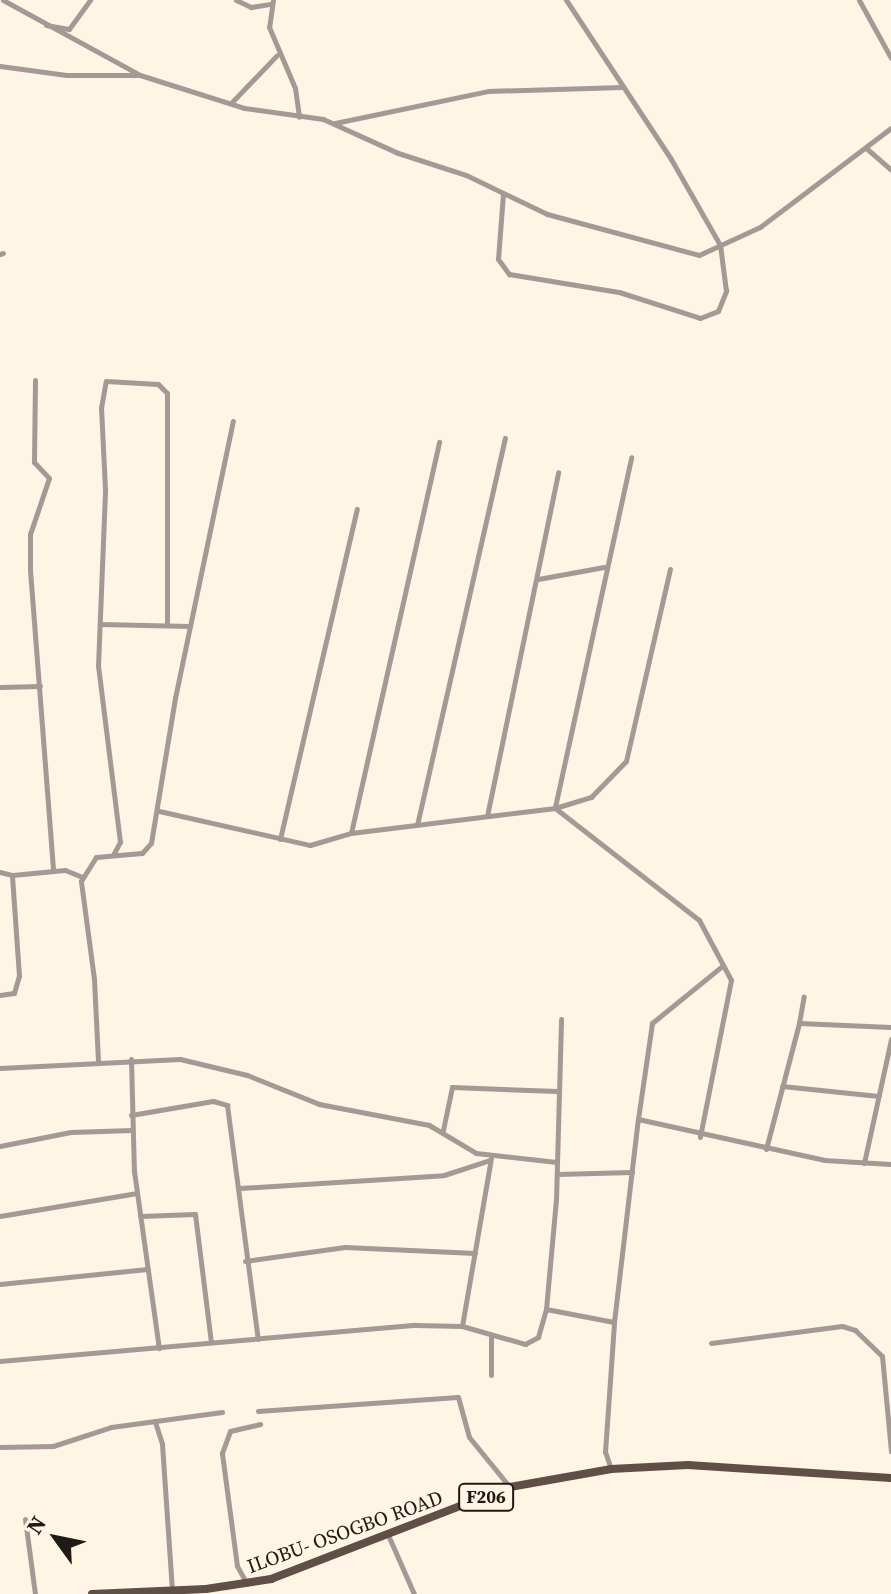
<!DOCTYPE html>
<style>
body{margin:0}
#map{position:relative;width:891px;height:1594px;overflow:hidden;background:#fef5e5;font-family:"Source Serif 4",serif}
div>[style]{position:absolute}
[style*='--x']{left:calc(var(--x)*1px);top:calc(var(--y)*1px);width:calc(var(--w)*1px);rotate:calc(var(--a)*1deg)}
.minor>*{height:5px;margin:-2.5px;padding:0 2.5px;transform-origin:2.5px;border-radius:2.5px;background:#a39995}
.primary>*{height:8px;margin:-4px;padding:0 4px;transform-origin:4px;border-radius:4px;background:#5f4f47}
span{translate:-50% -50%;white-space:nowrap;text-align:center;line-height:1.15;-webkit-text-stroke:6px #fef5e5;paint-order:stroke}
.shield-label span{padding:2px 6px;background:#fef5e5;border:2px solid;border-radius:6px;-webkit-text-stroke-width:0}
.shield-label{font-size:18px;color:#1f1a13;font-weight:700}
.street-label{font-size:20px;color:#1f1a13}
.north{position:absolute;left:16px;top:1498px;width:80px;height:80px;-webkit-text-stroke:6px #fef5e5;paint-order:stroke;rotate:303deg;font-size:22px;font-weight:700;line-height:32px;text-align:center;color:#1f1a13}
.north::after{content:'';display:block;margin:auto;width:28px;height:36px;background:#1f1a13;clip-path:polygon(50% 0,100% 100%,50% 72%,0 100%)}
</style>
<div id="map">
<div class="minor">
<div style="--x:3;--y:0;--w:156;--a:28.7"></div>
<div style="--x:140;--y:75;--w:109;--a:17.6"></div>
<div style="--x:244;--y:108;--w:80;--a:7.9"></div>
<div style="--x:323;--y:119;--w:82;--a:24.4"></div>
<div style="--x:398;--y:153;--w:71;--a:17.9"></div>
<div style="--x:466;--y:175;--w:90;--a:25.7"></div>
<div style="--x:547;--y:214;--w:157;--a:15.1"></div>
<div style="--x:699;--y:255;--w:67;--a:-24.7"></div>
<div style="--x:760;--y:227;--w:164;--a:-37.1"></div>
<div style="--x:236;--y:0;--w:17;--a:25"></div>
<div style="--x:251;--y:7;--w:20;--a:-9"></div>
<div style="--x:273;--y:0;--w:27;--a:98"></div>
<div style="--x:269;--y:27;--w:66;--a:66.9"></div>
<div style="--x:295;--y:88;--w:29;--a:82"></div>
<div style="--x:859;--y:0;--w:66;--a:61.1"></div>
<div style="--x:46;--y:25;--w:23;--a:10"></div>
<div style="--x:69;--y:29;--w:36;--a:-54"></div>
<div style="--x:0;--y:66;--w:67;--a:7.8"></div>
<div style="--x:66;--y:75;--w:73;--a:0"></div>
<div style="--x:231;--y:103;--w:66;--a:-46.2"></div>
<div style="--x:335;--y:123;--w:156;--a:-11.8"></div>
<div style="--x:488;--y:91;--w:134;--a:-1.7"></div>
<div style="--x:866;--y:148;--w:33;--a:41"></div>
<div style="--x:503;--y:194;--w:65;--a:94.4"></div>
<div style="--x:498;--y:259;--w:19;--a:54"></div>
<div style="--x:509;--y:274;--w:111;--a:9.3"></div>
<div style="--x:619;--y:292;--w:85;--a:17.8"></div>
<div style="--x:700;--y:318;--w:19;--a:-21"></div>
<div style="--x:718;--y:311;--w:22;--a:-68"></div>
<div style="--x:726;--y:291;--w:46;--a:-97.4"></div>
<div style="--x:720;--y:245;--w:99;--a:-119.7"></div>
<div style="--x:671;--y:159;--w:191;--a:-123.4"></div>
<div style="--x:0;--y:254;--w:3;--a:-18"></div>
<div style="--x:35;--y:380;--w:82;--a:90.7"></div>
<div style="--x:34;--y:462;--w:22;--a:47"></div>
<div style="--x:49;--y:478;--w:59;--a:108.7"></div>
<div style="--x:30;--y:534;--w:36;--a:90"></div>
<div style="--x:30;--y:570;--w:301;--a:85.6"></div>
<div style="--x:538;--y:579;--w:67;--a:-10.3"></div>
<div style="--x:100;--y:624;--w:89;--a:1.3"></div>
<div style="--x:0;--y:687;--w:40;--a:-1.4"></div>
<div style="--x:555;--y:807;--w:358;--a:-77.7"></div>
<div style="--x:555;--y:808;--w:182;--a:37.9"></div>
<div style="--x:699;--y:920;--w:68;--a:61.9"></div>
<div style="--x:731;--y:980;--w:160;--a:101.2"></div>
<div style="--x:159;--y:811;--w:155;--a:12.7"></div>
<div style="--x:310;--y:845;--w:43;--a:-16.3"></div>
<div style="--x:351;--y:833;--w:206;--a:-7"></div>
<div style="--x:555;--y:808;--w:38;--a:-17"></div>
<div style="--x:591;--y:797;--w:50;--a:-45.8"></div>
<div style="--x:626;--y:761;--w:197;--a:-77.1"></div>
<div style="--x:487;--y:816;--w:351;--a:-78.3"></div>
<div style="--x:417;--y:825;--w:397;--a:-77.2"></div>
<div style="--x:351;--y:833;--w:401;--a:-77.3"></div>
<div style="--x:280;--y:839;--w:339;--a:-76.9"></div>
<div style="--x:113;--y:855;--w:15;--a:-62"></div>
<div style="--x:120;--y:842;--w:177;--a:-97.1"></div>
<div style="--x:98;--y:666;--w:177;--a:-87.7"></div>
<div style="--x:105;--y:489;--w:81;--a:-92.8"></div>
<div style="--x:101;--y:408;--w:27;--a:-80"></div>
<div style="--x:106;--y:381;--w:52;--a:3.3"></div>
<div style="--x:158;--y:384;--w:13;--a:45"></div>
<div style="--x:167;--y:393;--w:231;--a:90"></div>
<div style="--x:0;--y:872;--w:12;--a:14"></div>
<div style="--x:0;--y:995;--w:14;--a:-8"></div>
<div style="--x:14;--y:993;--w:18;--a:-74"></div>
<div style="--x:19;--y:976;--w:101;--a:-94"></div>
<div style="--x:12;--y:875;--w:53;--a:-5.4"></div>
<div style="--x:65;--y:870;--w:18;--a:22"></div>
<div style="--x:799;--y:1023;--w:27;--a:-80"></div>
<div style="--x:131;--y:1059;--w:112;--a:88.5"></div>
<div style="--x:134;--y:1171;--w:179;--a:82"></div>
<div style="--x:98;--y:1061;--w:82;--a:-92.8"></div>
<div style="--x:94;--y:979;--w:99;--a:-97.6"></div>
<div style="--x:81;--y:881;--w:28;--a:-58"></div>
<div style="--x:96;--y:857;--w:46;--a:-5"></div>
<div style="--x:142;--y:853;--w:13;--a:-48"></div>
<div style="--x:151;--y:843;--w:147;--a:-80.6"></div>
<div style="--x:175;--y:698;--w:283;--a:-78.2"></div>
<div style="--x:0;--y:1068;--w:180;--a:-2.9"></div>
<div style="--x:180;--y:1059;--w:69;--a:13.4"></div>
<div style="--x:247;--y:1075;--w:78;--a:21.9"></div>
<div style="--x:319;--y:1104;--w:112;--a:10.8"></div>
<div style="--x:429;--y:1125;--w:55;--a:30.8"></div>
<div style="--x:476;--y:1153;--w:81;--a:6.4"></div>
<div style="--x:782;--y:1086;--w:97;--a:5.9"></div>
<div style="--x:131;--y:1115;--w:83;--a:-9.7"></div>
<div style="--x:213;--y:1101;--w:15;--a:16"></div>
<div style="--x:227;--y:1105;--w:236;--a:82.5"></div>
<div style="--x:638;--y:1119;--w:97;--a:-81.7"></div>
<div style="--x:652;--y:1023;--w:89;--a:-39.1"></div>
<div style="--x:443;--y:1130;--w:44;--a:-78.2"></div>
<div style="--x:452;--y:1087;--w:105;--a:2.2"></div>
<div style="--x:0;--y:1146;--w:72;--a:-11.2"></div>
<div style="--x:71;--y:1132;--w:61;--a:-1.9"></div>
<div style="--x:766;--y:1149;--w:130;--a:-75.3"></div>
<div style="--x:799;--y:1023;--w:92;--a:2.5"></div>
<div style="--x:864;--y:1163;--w:127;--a:-77.7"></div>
<div style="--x:557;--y:1174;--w:75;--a:-1.5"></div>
<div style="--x:240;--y:1188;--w:204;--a:-3.6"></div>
<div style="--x:444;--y:1175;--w:48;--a:-18.1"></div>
<div style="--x:0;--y:1216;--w:139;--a:-9.5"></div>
<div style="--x:140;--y:1216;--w:55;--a:-2.1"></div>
<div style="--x:195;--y:1214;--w:129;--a:82.9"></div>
<div style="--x:245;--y:1261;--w:101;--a:-8"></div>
<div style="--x:345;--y:1247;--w:130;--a:2.6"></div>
<div style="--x:0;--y:1284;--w:148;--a:-5.8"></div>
<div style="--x:546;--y:1309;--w:109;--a:-84.8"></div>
<div style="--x:556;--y:1200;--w:181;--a:-88.4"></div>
<div style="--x:462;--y:1326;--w:170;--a:-80.2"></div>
<div style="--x:711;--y:1343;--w:132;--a:-7.4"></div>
<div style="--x:842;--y:1326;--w:14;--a:17"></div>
<div style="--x:855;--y:1330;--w:37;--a:44"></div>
<div style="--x:882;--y:1356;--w:96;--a:84.6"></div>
<div style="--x:0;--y:1361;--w:417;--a:-5"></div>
<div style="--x:415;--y:1325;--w:47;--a:1.2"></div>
<div style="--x:462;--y:1326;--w:66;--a:15.9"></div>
<div style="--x:525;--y:1344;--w:15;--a:-28"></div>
<div style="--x:538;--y:1337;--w:29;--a:-74"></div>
<div style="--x:546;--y:1309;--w:69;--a:10.8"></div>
<div style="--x:491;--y:1375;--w:40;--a:-90"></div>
<div style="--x:258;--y:1411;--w:200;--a:-4"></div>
<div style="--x:458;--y:1397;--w:41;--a:74.6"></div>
<div style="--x:469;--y:1437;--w:63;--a:50.8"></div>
<div style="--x:155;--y:1422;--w:23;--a:72"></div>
<div style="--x:162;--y:1444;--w:148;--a:86.1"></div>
<div style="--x:0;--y:1447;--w:53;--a:-1.1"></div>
<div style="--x:53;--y:1446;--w:61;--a:-18.1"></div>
<div style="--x:111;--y:1427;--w:112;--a:-7.7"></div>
<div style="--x:611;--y:1469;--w:18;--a:-109"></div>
<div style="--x:605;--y:1452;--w:130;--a:-86"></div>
<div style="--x:614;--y:1322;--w:204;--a:-83.3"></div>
<div style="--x:638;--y:1119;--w:190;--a:12.4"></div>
<div style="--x:824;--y:1160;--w:67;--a:3.4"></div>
<div style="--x:25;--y:1519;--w:76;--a:82.4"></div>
<div style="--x:388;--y:1535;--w:64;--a:66.2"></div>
<div style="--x:247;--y:1584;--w:21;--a:-119"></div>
<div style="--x:237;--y:1566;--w:114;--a:-97.6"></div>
<div style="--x:222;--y:1453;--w:23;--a:-70"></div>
<div style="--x:230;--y:1431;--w:31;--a:-13"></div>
</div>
<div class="primary">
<div style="--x:92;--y:1594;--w:114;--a:-2.5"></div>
<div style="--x:206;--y:1589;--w:66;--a:-8.7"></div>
<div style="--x:271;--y:1579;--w:256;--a:-21.1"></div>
<div style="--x:510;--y:1487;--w:103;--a:-10.1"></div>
<div style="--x:611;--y:1469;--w:77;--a:-3"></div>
<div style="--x:688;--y:1465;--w:203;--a:3.7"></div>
</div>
<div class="shield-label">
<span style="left:486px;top:1497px">F206</span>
</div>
<div class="street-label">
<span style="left:345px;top:1532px;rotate:-20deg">ILOBU- OSOGBO ROAD</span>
</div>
<div class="north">N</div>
</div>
